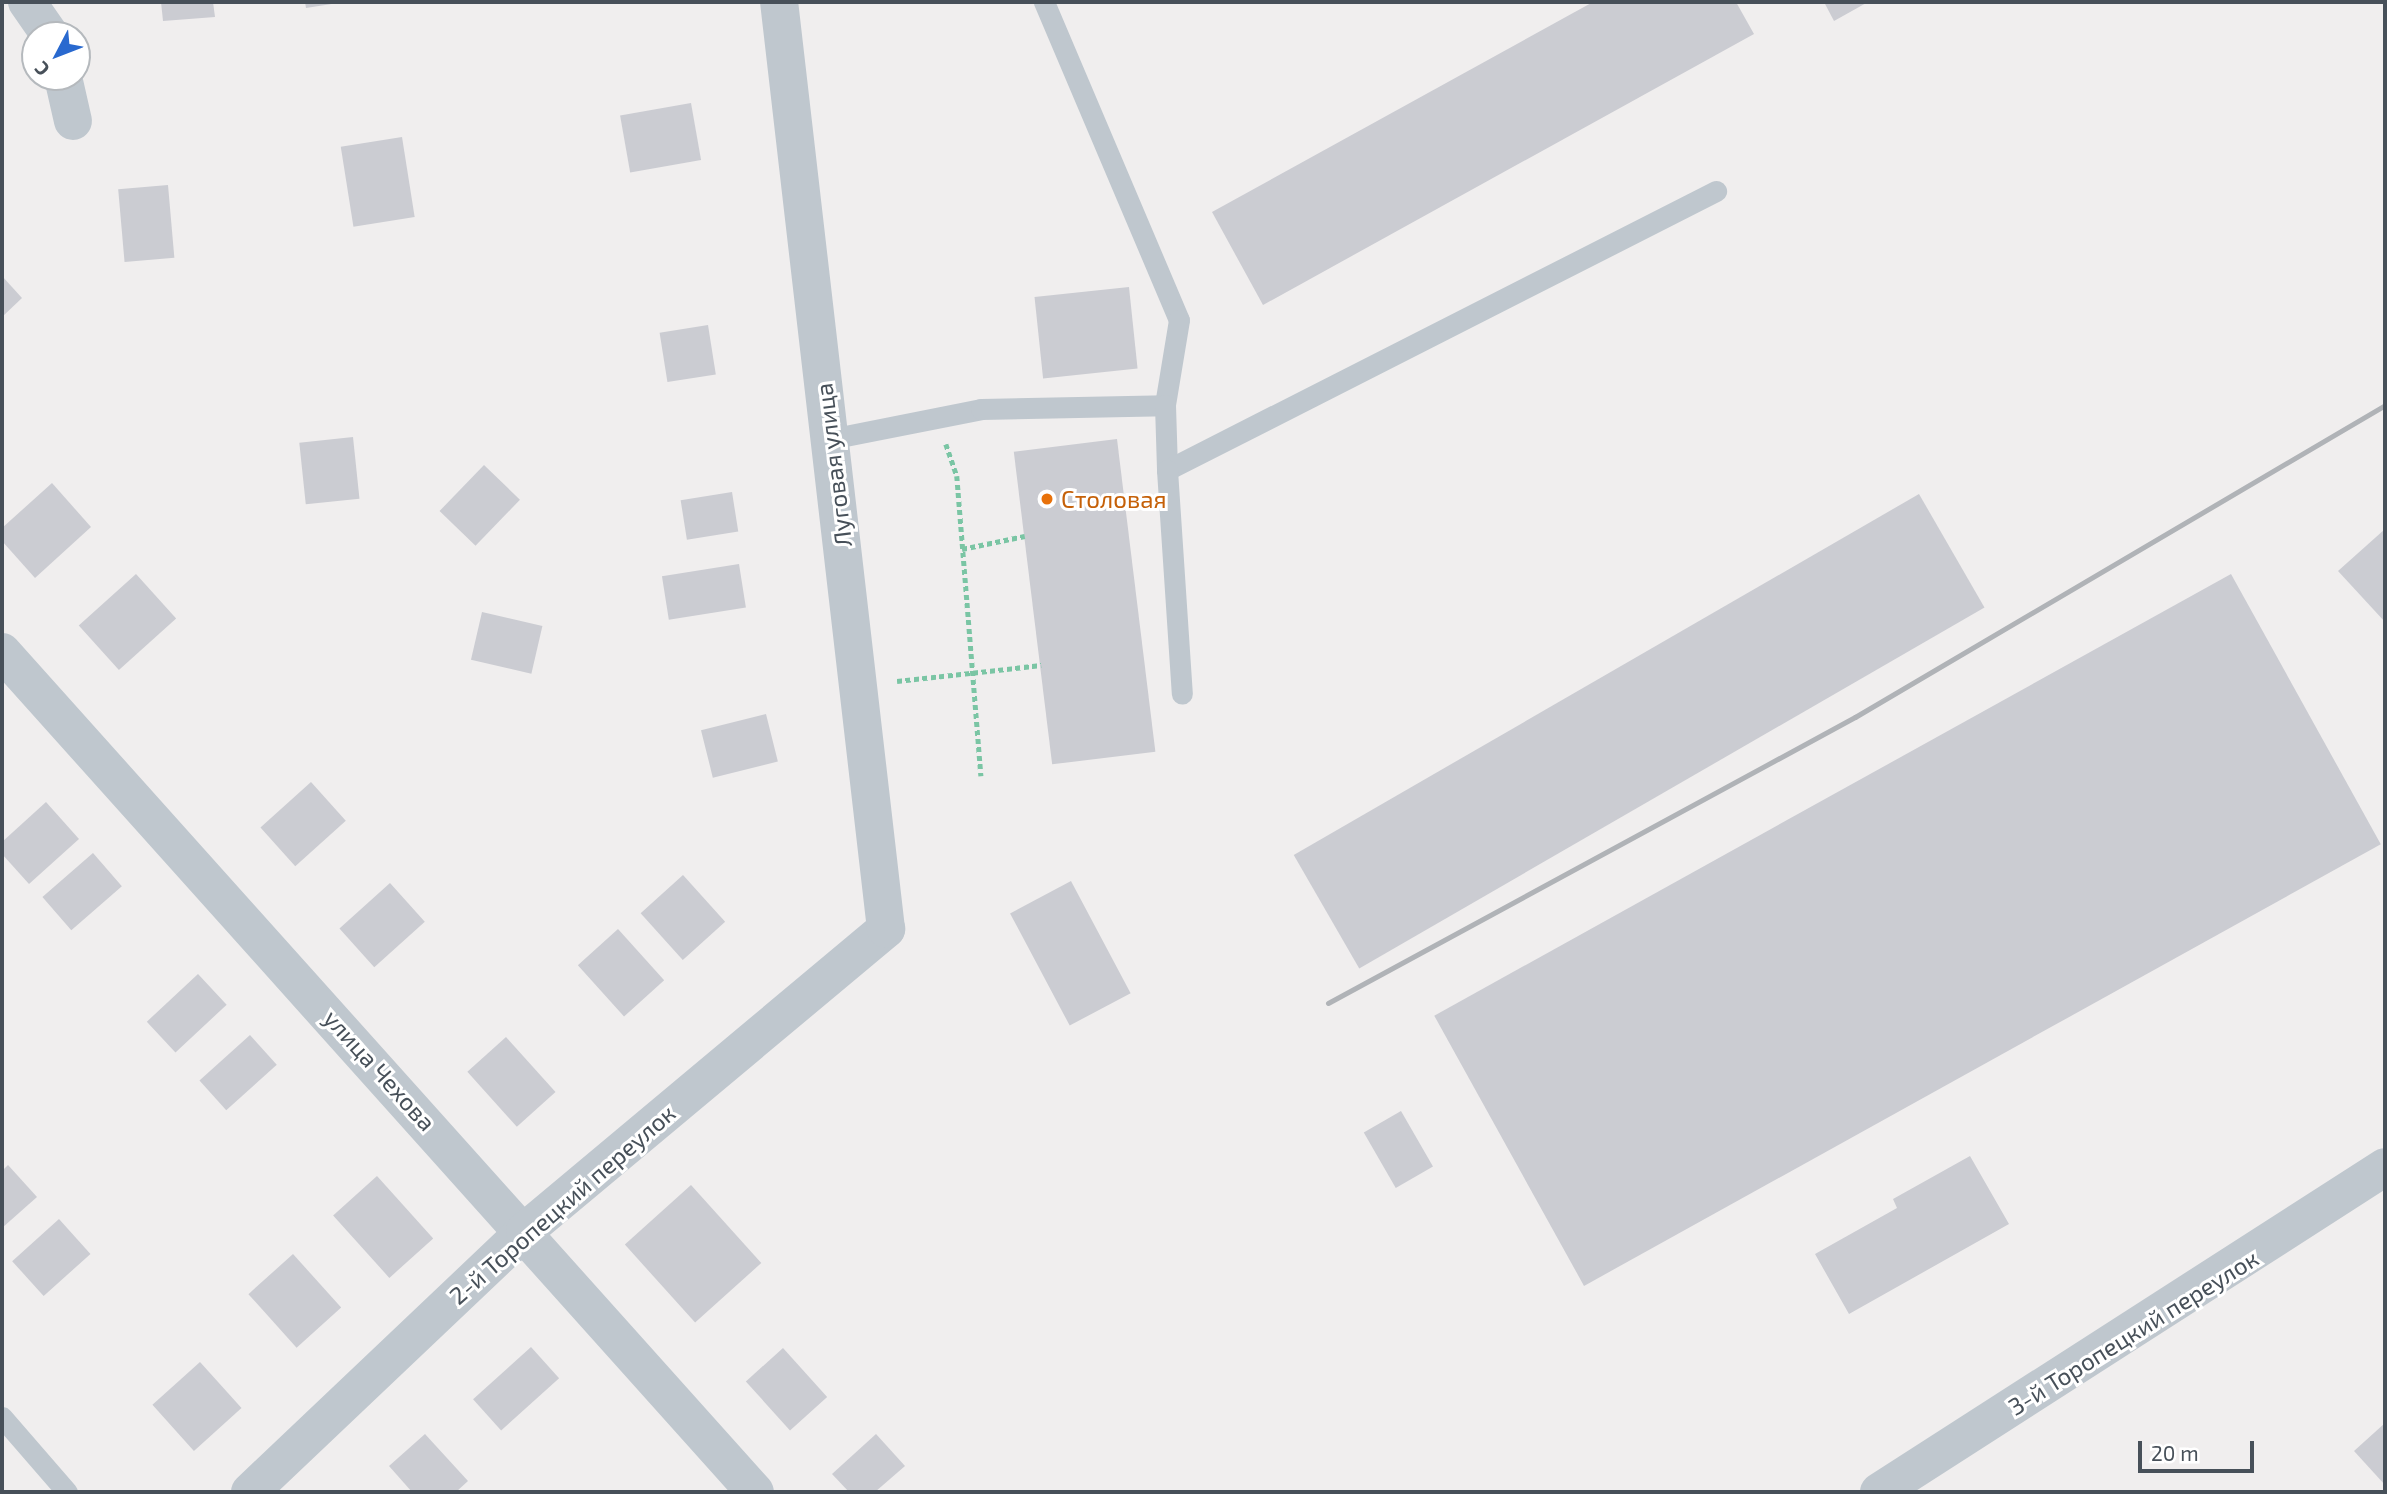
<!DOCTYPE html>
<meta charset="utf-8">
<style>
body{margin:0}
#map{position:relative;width:2387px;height:1494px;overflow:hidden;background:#f0eeee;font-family:"Exo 2",sans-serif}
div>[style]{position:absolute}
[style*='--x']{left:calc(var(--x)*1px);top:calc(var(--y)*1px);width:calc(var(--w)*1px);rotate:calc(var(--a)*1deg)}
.building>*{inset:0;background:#cbccd2;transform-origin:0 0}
.path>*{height:4.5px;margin-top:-2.25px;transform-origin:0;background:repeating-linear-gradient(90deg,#7ac5a4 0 5px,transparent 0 8.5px)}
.lane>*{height:21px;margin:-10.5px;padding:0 10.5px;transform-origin:10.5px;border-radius:10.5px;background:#bfc7ce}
.street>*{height:38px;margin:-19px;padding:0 19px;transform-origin:19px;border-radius:19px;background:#bfc7ce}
.rail>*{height:5px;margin:-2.5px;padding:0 2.5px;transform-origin:2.5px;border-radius:2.5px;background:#b0b3b7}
.dots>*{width:19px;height:19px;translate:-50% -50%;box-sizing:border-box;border:4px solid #fff;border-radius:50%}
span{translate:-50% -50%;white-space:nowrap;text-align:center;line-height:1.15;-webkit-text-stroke:6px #fff;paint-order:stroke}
.street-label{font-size:24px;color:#475059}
.food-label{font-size:24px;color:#c56008}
.left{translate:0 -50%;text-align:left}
.frame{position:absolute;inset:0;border:4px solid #475059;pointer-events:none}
.north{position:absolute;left:21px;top:21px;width:70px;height:70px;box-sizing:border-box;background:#fff;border:2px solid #b5b9bd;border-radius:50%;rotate:228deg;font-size:19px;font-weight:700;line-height:28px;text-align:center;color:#475059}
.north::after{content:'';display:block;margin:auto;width:24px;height:32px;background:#2969cf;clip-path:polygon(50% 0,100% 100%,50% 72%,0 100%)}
.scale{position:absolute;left:2138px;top:1441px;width:116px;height:32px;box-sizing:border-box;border:4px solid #475059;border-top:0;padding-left:9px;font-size:21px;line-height:24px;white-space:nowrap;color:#475059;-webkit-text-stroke:5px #fff;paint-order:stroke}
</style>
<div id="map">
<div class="building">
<div style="clip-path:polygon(161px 2px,213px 2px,215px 17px,163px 21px)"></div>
<div style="clip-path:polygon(305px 2px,338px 2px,338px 3px,306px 8px)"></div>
<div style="clip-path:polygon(1593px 2px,1736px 2px,1754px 34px,1263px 305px,1212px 212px)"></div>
<div style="clip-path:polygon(1824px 2px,1868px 2px,1834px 21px)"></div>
<div style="left:691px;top:103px;width:58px;height:72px;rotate:80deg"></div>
<div style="left:402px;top:137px;width:81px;height:62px;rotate:81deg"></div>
<div style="left:168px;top:185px;width:73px;height:50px;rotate:85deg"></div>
<div style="clip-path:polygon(2px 276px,22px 298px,2px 317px)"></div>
<div style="left:1129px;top:287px;width:82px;height:95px;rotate:84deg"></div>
<div style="left:708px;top:325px;width:50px;height:49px;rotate:81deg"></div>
<div style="left:353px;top:437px;width:62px;height:54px;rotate:84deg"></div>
<div style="left:1117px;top:439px;width:315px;height:104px;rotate:83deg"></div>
<div style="left:484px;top:465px;width:50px;height:64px;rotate:44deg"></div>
<div style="clip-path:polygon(52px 483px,91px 527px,35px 578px,2px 541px,2px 528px)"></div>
<div style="left:732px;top:492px;width:40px;height:52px;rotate:81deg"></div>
<div style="left:1919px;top:494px;width:131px;height:722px;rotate:60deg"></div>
<div style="clip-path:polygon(2385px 529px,2385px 622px,2338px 571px)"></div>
<div style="left:739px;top:564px;width:44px;height:78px;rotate:81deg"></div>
<div style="left:136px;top:574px;width:60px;height:77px;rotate:48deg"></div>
<div style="left:2231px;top:574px;width:309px;height:911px;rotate:61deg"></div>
<div style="left:482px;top:612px;width:62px;height:49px;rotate:13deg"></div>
<div style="left:766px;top:714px;width:49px;height:67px;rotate:76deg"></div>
<div style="left:311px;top:782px;width:52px;height:68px;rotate:48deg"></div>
<div style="clip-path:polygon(46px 802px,79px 839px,29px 884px,2px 854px,2px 842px)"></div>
<div style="left:93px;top:853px;width:44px;height:67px;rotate:49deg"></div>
<div style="left:683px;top:875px;width:63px;height:57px;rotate:48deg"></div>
<div style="left:1071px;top:881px;width:127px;height:69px;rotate:62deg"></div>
<div style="left:390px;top:883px;width:52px;height:68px;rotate:48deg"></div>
<div style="left:618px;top:929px;width:69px;height:54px;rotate:48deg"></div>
<div style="left:198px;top:974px;width:42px;height:70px;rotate:47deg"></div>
<div style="left:250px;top:1035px;width:40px;height:68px;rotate:48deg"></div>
<div style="left:506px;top:1037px;width:74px;height:52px;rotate:48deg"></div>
<div style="left:1401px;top:1111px;width:64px;height:43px;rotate:60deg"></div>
<div style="clip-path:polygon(1970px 1156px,2009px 1224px,1849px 1314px,1815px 1254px,1897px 1208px,1893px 1199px)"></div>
<div style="clip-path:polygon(8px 1165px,37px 1197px,2px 1228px,2px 1171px)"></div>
<div style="left:377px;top:1176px;width:84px;height:59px;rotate:48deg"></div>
<div style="left:691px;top:1185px;width:105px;height:89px;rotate:48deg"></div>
<div style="left:59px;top:1219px;width:47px;height:63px;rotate:48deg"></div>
<div style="left:293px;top:1254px;width:72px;height:60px;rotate:48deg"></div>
<div style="left:531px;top:1347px;width:42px;height:78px;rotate:48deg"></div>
<div style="left:783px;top:1348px;width:66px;height:50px;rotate:48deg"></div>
<div style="left:200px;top:1362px;width:62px;height:64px;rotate:48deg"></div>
<div style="clip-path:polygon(2385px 1423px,2385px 1485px,2354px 1451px)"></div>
<div style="clip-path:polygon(425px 1434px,468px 1481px,456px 1492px,412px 1492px,389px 1466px)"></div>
<div style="clip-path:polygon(876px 1434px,905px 1466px,875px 1492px,849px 1492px,832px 1474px)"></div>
</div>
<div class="path">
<div style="--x:946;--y:444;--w:34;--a:71"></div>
<div style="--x:957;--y:476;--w:301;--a:85.4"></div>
<div style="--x:962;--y:549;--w:64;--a:-11.7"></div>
<div style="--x:897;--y:681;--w:145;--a:-6.3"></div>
</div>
<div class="lane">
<div style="--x:1044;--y:2;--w:345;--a:67"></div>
<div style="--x:1179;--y:320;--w:86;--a:99.4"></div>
<div style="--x:830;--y:439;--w:154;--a:-11.2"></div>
<div style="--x:981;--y:409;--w:184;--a:-1.2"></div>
<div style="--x:1165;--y:405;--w:65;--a:88.2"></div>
<div style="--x:1167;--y:470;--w:616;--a:-26.94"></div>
<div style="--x:1167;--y:470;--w:224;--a:86.2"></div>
<div style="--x:2;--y:1417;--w:99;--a:49.1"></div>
</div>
<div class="street">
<div style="--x:27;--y:2;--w:40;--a:55.1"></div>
<div style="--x:63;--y:77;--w:45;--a:77.2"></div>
<div style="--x:2;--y:652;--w:1128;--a:48.13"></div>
<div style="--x:250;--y:1492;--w:379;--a:-43.5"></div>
<div style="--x:525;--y:1231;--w:471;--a:-39.9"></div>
<div style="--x:886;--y:929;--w:933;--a:-96.58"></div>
<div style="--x:1879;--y:1492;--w:601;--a:-32.71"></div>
</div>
<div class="rail">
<div style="--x:1328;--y:1003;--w:600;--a:-28.49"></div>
<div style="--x:1855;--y:717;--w:615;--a:-30.48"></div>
</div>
<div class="dots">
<div style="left:1047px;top:499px;background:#e8710a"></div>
</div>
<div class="street-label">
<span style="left:833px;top:465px;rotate:-97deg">Луговая улица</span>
<span style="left:380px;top:1070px;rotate:48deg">улица Чехова</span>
<span style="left:562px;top:1204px;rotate:-41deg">2-й Торопецкий переулок</span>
<span style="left:2133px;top:1332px;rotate:-32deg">3-й Торопецкий переулок</span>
</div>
<div class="food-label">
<span class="left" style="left:1061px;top:499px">Столовая</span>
</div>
<div class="frame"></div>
<div class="north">С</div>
<div class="scale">20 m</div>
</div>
